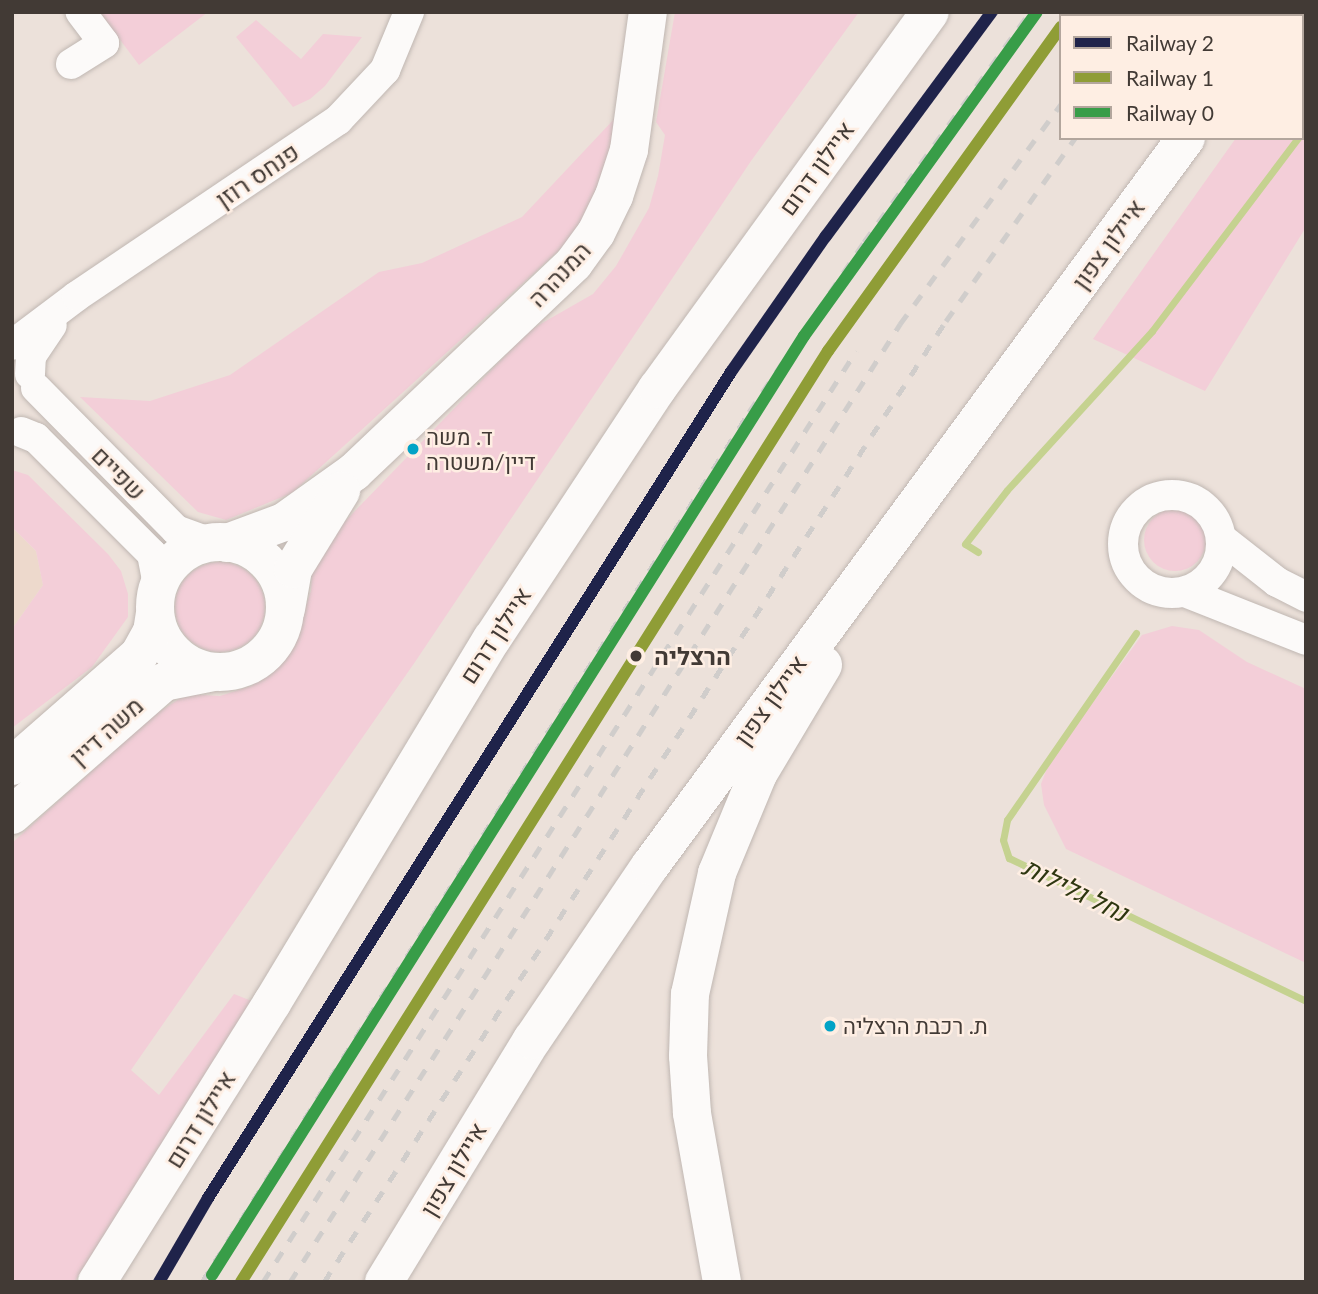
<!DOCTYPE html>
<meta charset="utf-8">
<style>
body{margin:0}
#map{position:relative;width:1318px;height:1294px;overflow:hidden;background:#ece1da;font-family:Lato,Heebo,sans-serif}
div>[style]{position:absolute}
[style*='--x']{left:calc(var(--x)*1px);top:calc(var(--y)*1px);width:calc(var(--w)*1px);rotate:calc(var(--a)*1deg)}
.built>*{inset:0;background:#edd9cc}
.green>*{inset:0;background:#f3ced8}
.round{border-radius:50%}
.stream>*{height:7px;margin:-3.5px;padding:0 3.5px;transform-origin:3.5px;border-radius:3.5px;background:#c5d290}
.roads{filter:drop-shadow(0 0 2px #c0b7b2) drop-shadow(0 0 2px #c0b7b2)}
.street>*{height:30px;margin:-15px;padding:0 15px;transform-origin:15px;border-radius:15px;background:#fcfaf9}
.street>.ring{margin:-15px;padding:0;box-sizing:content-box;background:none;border:30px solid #fcfaf9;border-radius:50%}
.secondary>*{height:38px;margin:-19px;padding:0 19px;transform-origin:19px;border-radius:19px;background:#fcfaf9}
.secondary>.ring{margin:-19px;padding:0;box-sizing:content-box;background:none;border:38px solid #fcfaf9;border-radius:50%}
.highway>*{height:38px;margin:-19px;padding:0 19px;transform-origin:19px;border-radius:19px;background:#fcfaf9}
.rail>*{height:5px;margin-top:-2.5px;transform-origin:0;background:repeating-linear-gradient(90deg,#d0cdcb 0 12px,transparent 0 24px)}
.rail-1>*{height:12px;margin:-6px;padding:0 6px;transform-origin:6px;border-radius:6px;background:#1f234a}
.rail-2>*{height:12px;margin:-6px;padding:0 6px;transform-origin:6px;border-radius:6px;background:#8f9d36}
.rail-3>*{height:12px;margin:-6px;padding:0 6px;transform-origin:6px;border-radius:6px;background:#389d48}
.dots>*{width:19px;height:19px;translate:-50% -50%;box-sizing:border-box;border:4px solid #feeee3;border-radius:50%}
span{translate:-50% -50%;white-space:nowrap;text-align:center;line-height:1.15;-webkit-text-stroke:5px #feeee3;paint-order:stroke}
.bus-label{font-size:22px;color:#423a35}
.left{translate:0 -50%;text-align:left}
.street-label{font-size:24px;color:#423a35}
.stop-label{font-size:24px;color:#423a35;font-weight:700}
.water-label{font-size:26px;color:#2e3710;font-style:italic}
.frame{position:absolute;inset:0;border:14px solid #423a35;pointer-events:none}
.legend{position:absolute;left:1059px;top:14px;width:245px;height:126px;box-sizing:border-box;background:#feeee3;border:2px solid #b3a69d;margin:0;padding:9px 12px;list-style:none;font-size:21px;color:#423a35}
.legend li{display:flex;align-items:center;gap:14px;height:35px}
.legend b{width:35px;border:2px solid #b3a69d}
</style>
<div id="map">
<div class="built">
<div style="clip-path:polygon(12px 527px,36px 551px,43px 585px,12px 629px)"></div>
</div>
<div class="green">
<div style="clip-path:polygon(99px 12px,208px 12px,139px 65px)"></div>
<div style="clip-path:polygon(675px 12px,859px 12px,751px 161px,415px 662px,131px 1070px,159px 1095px,234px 994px,254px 1002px,152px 1169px,74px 1282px,12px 1282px,12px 843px,154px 715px,187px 694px,220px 696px,251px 686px,269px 674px,293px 643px,311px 591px,312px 570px,324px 543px,530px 330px,593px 294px,616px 266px,649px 208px,658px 176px,665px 135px,656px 122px)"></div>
<div style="clip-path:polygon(256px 20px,301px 59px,323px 34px,362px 37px,325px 86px,310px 99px,293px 107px,236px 37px)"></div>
<div style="clip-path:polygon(1306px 46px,1306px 227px,1205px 391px,1093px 339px,1236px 138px,1302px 138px,1302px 51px)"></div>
<div style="clip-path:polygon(616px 117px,602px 189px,566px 244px,292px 493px,226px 520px,198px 512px,80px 397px,150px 401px,230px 375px,379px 272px,422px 263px,522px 217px)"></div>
<div style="clip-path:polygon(12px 470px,28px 475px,108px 554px,121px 571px,128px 594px,128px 617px,92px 667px,12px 728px,12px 629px,43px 585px,36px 551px,12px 527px)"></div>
<div class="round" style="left:1144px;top:509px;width:62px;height:62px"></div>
<div class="round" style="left:175px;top:562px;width:90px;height:90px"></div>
<div style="clip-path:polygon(1172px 626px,1199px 630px,1247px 662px,1306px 689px,1306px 963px,1066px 849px,1044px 805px,1041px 784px,1049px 763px,1142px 635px)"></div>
</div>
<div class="stream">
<div style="--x:1302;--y:133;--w:6;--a:-45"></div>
<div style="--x:978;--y:552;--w:15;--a:-148"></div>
<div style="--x:965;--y:544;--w:68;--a:-52.1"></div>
<div style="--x:1007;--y:490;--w:215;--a:-47.6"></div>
<div style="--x:1152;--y:331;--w:242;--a:-52.9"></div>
<div style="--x:1136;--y:633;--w:227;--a:124.6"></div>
<div style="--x:1007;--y:820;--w:20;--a:101"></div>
<div style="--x:1003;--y:840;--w:19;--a:72"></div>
<div style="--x:1009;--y:858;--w:330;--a:25.7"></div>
</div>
<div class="roads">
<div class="street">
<div style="--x:71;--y:64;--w:39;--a:-32"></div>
<div style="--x:104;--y:43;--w:39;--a:-127"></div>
<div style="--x:12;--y:345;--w:81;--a:-37"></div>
<div style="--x:77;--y:296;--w:315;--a:-34"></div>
<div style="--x:338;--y:120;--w:69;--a:-46.8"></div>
<div style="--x:385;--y:70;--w:63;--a:-67.5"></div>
<div style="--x:30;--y:374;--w:18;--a:-87"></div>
<div style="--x:31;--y:356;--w:37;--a:-56"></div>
<div style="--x:36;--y:388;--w:199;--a:45.4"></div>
<div style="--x:176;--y:530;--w:38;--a:20"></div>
<div style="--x:21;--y:432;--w:16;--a:22"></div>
<div style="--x:36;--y:438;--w:164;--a:45"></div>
<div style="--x:152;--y:554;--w:31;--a:79"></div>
<div class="ring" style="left:1123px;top:495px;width:68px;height:68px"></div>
<div style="--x:1221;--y:538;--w:71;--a:38.2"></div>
<div style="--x:1277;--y:582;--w:33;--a:27"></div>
<div style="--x:1185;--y:592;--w:130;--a:21.6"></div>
</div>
<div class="secondary">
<div class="ring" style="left:155px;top:542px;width:92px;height:92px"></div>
<div style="--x:227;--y:543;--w:61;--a:-20.2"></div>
<div style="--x:284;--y:522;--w:86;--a:-35.5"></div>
<div style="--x:354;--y:472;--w:303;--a:-43.5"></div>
<div style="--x:574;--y:263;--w:37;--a:-54"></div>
<div style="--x:596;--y:233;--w:41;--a:-64.1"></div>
<div style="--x:614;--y:196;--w:48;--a:-71.9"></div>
<div style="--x:629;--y:150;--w:139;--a:-82.2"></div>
<div style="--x:286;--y:609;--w:41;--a:-80.1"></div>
<div style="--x:293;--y:569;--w:92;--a:-58.4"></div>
<div style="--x:12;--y:766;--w:169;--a:-41.2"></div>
<div style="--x:139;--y:655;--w:26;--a:-61"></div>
<div style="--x:152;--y:632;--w:20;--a:-81"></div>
<div style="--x:12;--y:815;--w:202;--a:-41.2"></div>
<div style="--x:164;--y:682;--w:50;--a:-11.5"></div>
</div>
<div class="highway">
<div style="--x:1276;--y:16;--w:5;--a:-53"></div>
<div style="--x:97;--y:1282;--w:329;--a:-57.9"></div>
<div style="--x:272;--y:1003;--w:425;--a:-58.9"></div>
<div style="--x:492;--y:639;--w:300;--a:-56.6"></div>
<div style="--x:657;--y:389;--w:465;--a:-54.1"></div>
<div style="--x:384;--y:1282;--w:284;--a:-58.6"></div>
<div style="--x:532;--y:1040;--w:210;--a:-55.9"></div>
<div style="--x:650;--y:866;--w:904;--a:-53.64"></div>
<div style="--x:722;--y:1282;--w:172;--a:-100.1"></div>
<div style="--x:692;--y:1113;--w:57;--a:-94"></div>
<div style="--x:688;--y:1056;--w:62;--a:-88.2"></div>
<div style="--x:690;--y:994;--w:124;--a:-77.4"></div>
<div style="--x:717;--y:873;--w:107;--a:-67.5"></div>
<div style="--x:758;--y:774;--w:127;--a:-59.2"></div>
</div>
</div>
<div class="rail">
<div style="--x:1125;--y:16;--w:4;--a:-63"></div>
<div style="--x:1163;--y:16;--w:5;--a:-53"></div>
<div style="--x:202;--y:1282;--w:1028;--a:-57.84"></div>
<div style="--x:749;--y:412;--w:205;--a:-55.9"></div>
<div style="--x:864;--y:242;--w:284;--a:-54.2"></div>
<div style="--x:263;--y:1282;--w:1104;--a:-57.5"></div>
<div style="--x:290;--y:1282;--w:1136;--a:-57.51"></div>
<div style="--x:900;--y:324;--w:273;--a:-53.8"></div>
<div style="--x:324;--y:1282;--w:1145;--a:-57.09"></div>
<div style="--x:946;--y:321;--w:224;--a:-54.8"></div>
</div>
<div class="rail-1">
<div style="--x:159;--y:1282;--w:97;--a:-59.7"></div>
<div style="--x:208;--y:1198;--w:978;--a:-57.66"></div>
<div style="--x:731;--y:372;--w:166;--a:-55.1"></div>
<div style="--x:826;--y:236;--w:279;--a:-53.5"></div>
</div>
<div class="rail-2">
<div style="--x:241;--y:1282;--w:1101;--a:-57.77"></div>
<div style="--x:828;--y:351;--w:399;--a:-54.3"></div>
</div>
<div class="rail-3">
<div style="--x:212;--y:1275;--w:1110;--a:-57.77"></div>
<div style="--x:804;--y:336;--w:399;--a:-54.3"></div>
</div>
<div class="dots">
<div style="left:413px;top:449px;background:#03a3c6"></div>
<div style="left:636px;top:656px;background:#423a35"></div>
<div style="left:830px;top:1026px;background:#03a3c6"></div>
</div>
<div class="bus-label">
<span class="left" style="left:426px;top:449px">ד. משה<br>דיין/משטרה</span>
<span class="left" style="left:843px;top:1026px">ת. רכבת הרצליה</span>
</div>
<div class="street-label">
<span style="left:816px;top:168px;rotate:-54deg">איילון דרום</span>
<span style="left:257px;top:175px;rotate:-34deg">פנחס רוזן</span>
<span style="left:1108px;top:244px;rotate:-54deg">איילון צפון</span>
<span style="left:559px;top:274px;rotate:-47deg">המנהרה</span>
<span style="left:119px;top:473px;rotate:45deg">שפיים</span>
<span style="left:495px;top:635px;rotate:-57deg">איילון דרום</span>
<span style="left:770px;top:700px;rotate:-54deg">איילון צפון</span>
<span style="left:106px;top:731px;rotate:-42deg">משה דיין</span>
<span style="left:200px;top:1119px;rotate:-58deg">איילון דרום</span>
<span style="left:453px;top:1169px;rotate:-59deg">איילון צפון</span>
</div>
<div class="stop-label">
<span class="left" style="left:654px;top:656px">הרצליה</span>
</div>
<div class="water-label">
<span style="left:1075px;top:890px;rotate:26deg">נחל גלילות</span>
</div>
<div class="frame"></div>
<ul class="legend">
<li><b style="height:9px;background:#1f234a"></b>Railway 2</li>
<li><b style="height:9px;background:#8f9d36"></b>Railway 1</li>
<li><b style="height:9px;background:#389d48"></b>Railway 0</li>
</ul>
</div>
